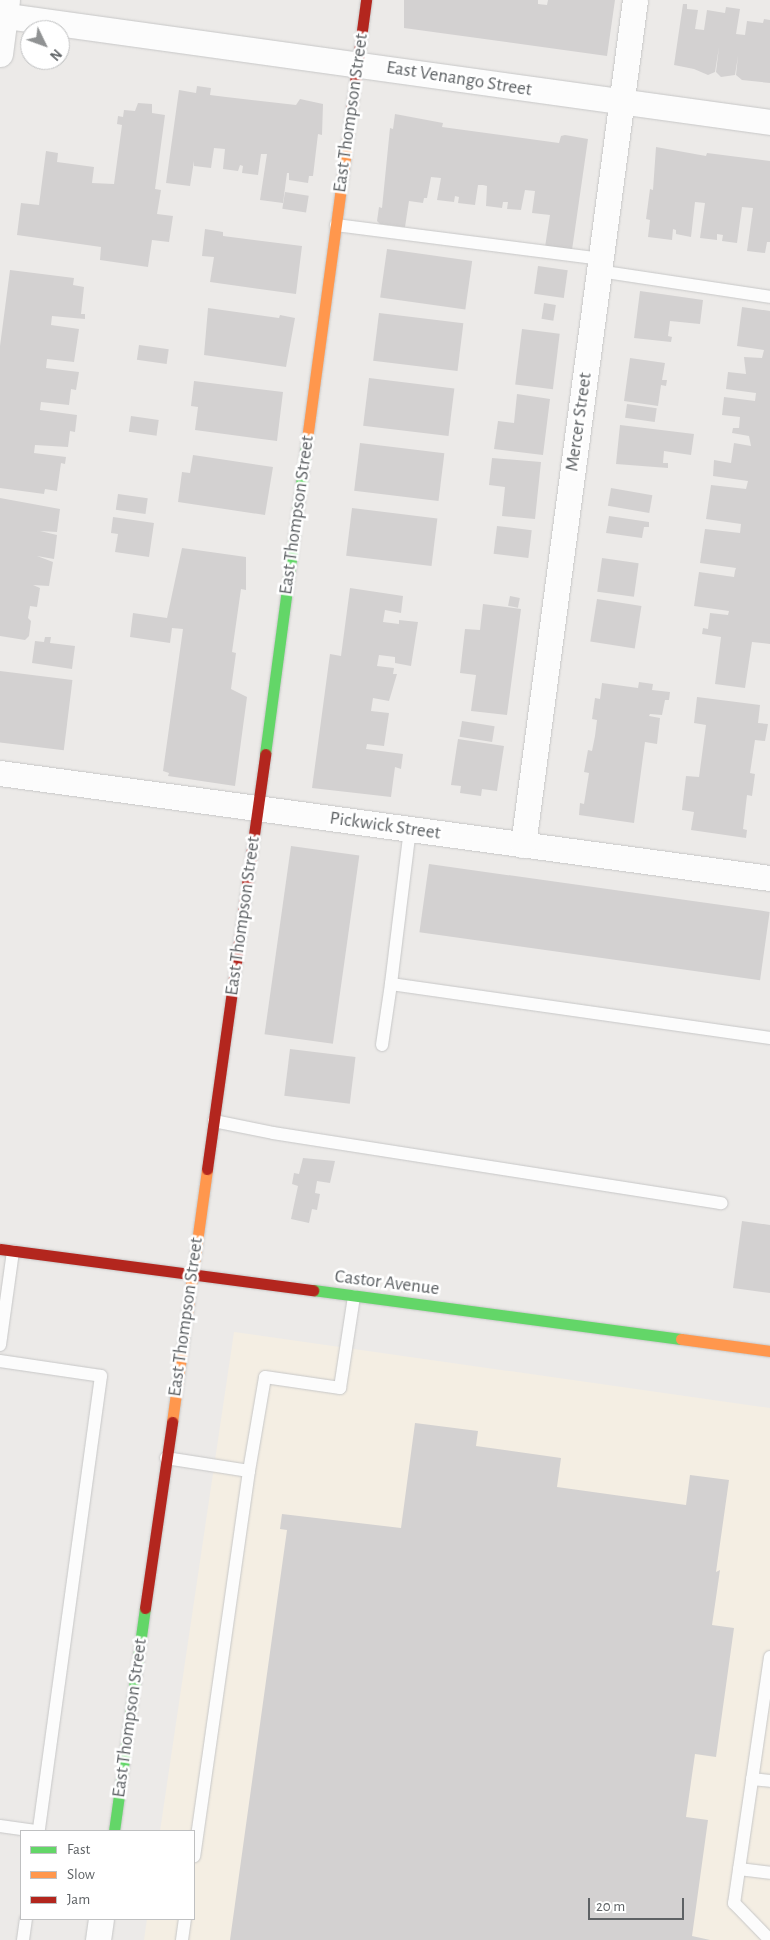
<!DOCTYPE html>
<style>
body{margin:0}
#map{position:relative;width:770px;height:1940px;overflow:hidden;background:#eceae8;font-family:"Alegreya Sans",sans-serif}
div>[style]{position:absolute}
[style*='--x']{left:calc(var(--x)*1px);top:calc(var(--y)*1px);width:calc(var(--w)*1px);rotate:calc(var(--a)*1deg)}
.commercial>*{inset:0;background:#f4eee3}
.building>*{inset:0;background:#d3d1d1;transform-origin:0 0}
.roads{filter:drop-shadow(0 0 1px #c7c7c7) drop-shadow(0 0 1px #c7c7c7)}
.lane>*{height:12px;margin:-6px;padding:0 6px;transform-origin:6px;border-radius:6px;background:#fcfcfc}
.street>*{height:25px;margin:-12.5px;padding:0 12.5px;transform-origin:12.5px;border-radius:12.5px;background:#fcfcfc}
.fast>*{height:11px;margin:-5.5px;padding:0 5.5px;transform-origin:5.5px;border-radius:5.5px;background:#63d668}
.slow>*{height:11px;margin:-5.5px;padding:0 5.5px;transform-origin:5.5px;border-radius:5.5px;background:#ff974d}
.jam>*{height:11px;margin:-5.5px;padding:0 5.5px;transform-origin:5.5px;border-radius:5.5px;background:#b3261e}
span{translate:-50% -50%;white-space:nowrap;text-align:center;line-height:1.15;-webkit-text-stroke:5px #fff;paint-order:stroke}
.street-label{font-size:19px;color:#5e6265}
.legend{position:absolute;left:20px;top:1830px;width:175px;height:90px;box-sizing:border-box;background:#fff;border:1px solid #bfc0c1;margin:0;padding:6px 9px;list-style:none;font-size:15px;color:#5e6265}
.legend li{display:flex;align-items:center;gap:10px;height:25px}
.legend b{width:25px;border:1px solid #bfc0c1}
.north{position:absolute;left:20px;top:20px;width:50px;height:50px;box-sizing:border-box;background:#fff;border:1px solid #bfc0c1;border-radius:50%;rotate:132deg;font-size:14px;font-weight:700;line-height:20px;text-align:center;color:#5e6265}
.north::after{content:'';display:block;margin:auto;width:18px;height:22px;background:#909293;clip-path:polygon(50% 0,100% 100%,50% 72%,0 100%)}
.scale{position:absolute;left:588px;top:1898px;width:96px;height:22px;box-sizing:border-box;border:2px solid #5e6265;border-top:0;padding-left:6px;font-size:15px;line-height:18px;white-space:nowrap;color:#5e6265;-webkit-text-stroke:4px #fff;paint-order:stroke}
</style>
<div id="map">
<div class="commercial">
<div style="clip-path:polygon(234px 1332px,770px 1408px,770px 1940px,144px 1940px,147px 1919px,194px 1919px,194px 1831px,160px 1831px)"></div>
</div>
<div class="building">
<div style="clip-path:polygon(404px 0,538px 0,538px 4px,547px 5px,548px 0,615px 0,607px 56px,404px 28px)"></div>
<div style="clip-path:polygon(683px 4px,687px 4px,687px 9px,698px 10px,695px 29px,704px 30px,707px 10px,725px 13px,726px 7px,740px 9px,736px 34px,745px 35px,747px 21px,763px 23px,764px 19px,770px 20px,770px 83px,742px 80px,736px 75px,738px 56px,735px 75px,721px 77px,716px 72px,719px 47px,715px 72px,708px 75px,694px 69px,674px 65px)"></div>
<div style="clip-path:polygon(197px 86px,211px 88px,210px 95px,226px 97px,296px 105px,300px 99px,323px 104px,322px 135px,318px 134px,313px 176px,309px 176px,308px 183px,289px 180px,289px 173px,287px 173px,283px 203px,260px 200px,267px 154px,261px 154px,258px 175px,242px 173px,243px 166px,240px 165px,238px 171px,223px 169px,225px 149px,214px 148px,211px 168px,194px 166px,194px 161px,190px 186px,166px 183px,179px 90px,196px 93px)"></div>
<div style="clip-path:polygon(138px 103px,152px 104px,152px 113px,165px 115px,155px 189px,161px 190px,157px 214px,173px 216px,169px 242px,152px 240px,148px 267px,100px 260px,101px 247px,17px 235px,21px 203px,39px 205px,46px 151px,58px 153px,57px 162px,94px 167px,92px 183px,114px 184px,122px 125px,117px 124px,118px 116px,123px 117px,124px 110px,135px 111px)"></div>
<div style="clip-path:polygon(395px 114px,443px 123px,442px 127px,537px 140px,559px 143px,561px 136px,565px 135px,588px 139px,572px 250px,545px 247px,550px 215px,532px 213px,535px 191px,525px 190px,521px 210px,507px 209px,508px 202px,503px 202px,502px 208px,486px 206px,487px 186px,483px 185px,478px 185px,475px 205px,458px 203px,459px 197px,455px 196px,454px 202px,437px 200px,441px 178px,431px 177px,427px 198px,424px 198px,423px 203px,409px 201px,405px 227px,380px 224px,377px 221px,379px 207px,382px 208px,390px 128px,393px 129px)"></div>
<div style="clip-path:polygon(656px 147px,706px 156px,707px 153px,770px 161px,770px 242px,767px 242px,765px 253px,747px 251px,753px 208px,742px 207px,737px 243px,722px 241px,723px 235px,717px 234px,717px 240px,700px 238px,705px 203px,695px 202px,691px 237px,676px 234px,676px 230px,673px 229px,672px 240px,648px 237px,650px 220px,646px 219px,650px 189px,653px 190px)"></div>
<div style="left:285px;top:192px;width:24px;height:17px;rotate:9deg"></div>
<div style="clip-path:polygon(205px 229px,223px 232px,223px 236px,302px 246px,296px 294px,210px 282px,214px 257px,202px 256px)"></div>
<div style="left:387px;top:249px;width:86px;height:49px;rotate:8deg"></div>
<div style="left:538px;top:266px;width:30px;height:28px;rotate:8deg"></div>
<div style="clip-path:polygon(10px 270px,74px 278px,73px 285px,84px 287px,81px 314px,85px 314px,85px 319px,52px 316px,51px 325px,79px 329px,74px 362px,47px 359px,46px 368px,79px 372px,76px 390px,71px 389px,69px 405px,41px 402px,40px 410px,77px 415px,75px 432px,70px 431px,68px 447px,35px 445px,34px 453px,66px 457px,65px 464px,61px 463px,57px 491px,45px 489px,44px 494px,0 488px,0 346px)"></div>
<div style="clip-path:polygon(640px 291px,703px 300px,700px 324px,670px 321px,668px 336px,672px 337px,671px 342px,634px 338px)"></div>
<div style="left:544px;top:303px;width:12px;height:16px;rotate:9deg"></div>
<div style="clip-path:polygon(742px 307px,770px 311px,770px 644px,752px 642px,745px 688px,715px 684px,721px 637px,702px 634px,703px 628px,708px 629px,710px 613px,728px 615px,729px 611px,694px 606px,699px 572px,734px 577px,735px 571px,736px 568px,700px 563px,705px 529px,740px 533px,741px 524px,706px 519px,711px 485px,746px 489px,748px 481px,713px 476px,714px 460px,731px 463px,734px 443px,751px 446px,749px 436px,732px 433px,733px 428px,739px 428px,740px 417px,722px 415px,724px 397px,755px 401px,756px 393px,726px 389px,728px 372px,746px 374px,744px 357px,762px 358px,764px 350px,737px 346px)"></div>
<div style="clip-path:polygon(208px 308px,279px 318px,280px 315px,295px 318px,286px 367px,204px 355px)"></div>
<div style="left:379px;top:313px;width:85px;height:48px;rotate:7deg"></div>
<div style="left:522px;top:329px;width:38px;height:56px;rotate:7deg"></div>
<div style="left:139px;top:345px;width:30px;height:15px;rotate:8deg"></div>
<div style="clip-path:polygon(630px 358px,665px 363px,662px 380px,667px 380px,666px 386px,661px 385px,658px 406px,624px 401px)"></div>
<div style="left:369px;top:378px;width:86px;height:48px;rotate:7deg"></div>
<div style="clip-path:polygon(194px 381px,283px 392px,277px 441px,195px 430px,198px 407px,191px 406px)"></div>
<div style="clip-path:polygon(517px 394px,550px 399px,543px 455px,494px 449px,498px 421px,514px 423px)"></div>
<div style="left:627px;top:404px;width:30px;height:14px;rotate:8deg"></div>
<div style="left:131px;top:416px;width:28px;height:16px;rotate:8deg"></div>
<div style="clip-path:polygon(620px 425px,694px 434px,691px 455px,664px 451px,663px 463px,668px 463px,668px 468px,616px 464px)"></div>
<div style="left:360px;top:443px;width:85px;height:48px;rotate:7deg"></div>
<div style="clip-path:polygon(193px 455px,273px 467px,265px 515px,178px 502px,182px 472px,190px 473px)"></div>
<div style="clip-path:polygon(492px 458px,541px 462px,535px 519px,502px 516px,505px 487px,489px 485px)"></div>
<div style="left:611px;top:488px;width:42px;height:18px;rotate:10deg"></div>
<div style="left:118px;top:494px;width:30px;height:16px;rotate:8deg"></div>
<div style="clip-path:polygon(0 498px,60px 509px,57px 532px,40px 531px,57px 535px,54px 559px,37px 556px,53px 562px,49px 586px,33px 585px,40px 588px,37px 607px,30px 606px,28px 618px,31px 621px,29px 636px,25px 640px,0 636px)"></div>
<div style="left:352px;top:508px;width:86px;height:48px;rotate:7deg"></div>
<div style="clip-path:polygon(609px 516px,649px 522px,649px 527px,644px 527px,642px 538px,606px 533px)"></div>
<div style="clip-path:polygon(113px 517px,154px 523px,149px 557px,115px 552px,118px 534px,111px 533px)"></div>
<div style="left:497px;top:526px;width:35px;height:28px;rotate:7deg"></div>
<div style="clip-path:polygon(182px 548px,246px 557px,246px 590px,241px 589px,232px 652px,236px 653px,231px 689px,247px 697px,235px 786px,168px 776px,169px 773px,163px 771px,183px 629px,172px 628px,170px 643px,130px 637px,133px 613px,167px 618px)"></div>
<div style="left:602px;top:558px;width:37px;height:34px;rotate:8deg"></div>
<div style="clip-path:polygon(350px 588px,403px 596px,401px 613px,385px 610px,383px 622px,399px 624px,399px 620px,418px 622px,411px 666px,395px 663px,395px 657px,379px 655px,377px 666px,394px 668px,393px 674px,397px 674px,389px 701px,373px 698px,371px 711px,389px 713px,384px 746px,367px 744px,366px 749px,403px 754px,401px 769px,395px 767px,391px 797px,312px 788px,330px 654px,341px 656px)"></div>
<div style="left:510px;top:596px;width:10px;height:10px;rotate:11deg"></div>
<div style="left:597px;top:599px;width:45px;height:43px;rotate:9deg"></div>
<div style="clip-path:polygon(483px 604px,521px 609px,507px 715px,471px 711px,476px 675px,460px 673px,465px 629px,480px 630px)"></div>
<div style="clip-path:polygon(45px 637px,51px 637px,50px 643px,75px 646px,72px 669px,32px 663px,35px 641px,44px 642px)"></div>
<div style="left:0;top:671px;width:73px;height:71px;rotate:7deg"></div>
<div style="clip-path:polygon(639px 682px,653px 684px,652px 690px,670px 692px,669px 700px,665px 700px,662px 715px,650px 714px,649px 716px,660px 718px,657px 744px,645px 742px,634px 823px,579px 815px,580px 803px,584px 804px,589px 773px,584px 772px,588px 750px,592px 751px,595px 736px,597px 720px,592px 719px,595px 698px,600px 699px,602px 683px,638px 688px)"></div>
<div style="clip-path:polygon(697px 697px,760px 705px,758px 723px,768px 724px,765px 741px,755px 740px,750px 773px,755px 774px,752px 796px,747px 795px,743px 829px,747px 830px,746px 838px,691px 830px,694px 812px,682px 810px,686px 776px,699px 777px,706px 725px,694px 723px)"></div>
<div style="left:462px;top:721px;width:33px;height:16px;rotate:9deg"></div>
<div style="clip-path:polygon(458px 739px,504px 746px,497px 791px,482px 789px,481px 796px,460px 793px,461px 786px,451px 785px)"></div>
<div style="left:291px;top:846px;width:69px;height:190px;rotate:8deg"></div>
<div style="left:429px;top:864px;width:344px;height:69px;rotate:8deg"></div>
<div style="left:290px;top:1049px;width:66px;height:47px;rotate:7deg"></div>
<div style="clip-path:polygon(303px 1158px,335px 1161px,330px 1183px,317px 1181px,315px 1193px,320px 1194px,317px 1210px,312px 1209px,309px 1223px,291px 1219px,298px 1186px,292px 1184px,294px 1173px,299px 1174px)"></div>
<div style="clip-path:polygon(742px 1221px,770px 1225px,770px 1293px,733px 1288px)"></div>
<div style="clip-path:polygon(415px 1423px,478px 1431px,476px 1446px,561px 1458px,557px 1487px,686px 1505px,690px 1475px,729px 1480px,716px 1572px,720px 1570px,712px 1625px,734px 1628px,716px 1757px,695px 1754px,686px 1817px,708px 1820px,692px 1936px,710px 1940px,230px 1940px,287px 1530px,280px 1529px,282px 1514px,401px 1528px)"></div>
</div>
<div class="roads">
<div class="lane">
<div style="--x:336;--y:225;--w:266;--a:7.3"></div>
<div style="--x:599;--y:271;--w:173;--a:8.6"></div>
<div style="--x:410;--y:829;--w:156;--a:97"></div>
<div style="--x:391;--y:984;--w:383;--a:8.1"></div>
<div style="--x:382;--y:1045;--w:62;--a:-81.6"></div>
<div style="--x:214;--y:1121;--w:60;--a:11.5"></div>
<div style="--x:273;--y:1133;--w:454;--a:8.9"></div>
<div style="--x:0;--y:1345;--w:95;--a:-82.1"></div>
<div style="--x:0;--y:1361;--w:102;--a:8.4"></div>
<div style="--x:101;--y:1376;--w:459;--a:97.8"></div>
<div style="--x:166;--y:1458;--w:84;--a:8.9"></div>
<div style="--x:249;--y:1471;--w:389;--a:98.1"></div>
<div style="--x:249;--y:1471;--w:95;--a:-80.3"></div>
<div style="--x:265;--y:1377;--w:76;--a:8.3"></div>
<div style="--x:340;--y:1388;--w:93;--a:-81.3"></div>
<div style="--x:770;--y:1657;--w:249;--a:98.3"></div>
<div style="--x:734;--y:1903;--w:52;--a:45.8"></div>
<div style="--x:752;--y:1779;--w:18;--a:6"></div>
<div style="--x:0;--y:1826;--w:36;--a:8"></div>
<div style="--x:739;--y:1869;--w:31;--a:7"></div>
<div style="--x:23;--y:1940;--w:21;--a:-82"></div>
<div style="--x:182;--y:1940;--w:21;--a:-82"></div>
</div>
<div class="street">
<div style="--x:0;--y:15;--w:777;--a:7.91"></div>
<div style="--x:0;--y:54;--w:54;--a:-82.6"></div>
<div style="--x:0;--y:773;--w:777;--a:7.77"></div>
<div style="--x:523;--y:845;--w:852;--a:-82.45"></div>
<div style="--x:98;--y:1940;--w:21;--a:-82"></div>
</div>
<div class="fast">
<div style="--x:265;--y:754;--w:318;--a:-82.4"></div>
<div style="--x:313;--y:1290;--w:371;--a:7.6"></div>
<div style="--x:114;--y:1831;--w:225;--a:-82.1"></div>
</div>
<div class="slow">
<div style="--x:307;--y:439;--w:323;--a:-82.3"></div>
<div style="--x:681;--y:1339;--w:90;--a:7.7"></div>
<div style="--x:172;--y:1422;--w:255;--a:-82.1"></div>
</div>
<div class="jam">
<div style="--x:350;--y:119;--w:120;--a:-82.3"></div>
<div style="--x:207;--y:1169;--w:419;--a:-82"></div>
<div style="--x:0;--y:1249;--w:316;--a:7.5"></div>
<div style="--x:145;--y:1608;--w:188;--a:-81.7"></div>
</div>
</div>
<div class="street-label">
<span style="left:459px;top:79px;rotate:9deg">East Venango Street</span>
<span style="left:351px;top:113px;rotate:-82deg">East Thompson Street</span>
<span style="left:579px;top:422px;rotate:-82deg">Mercer Street</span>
<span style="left:297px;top:515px;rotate:-82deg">East Thompson Street</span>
<span style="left:385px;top:826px;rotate:8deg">Pickwick Street</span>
<span style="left:243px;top:916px;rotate:-82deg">East Thompson Street</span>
<span style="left:387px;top:1283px;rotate:7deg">Castor Avenue</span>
<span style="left:186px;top:1317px;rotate:-82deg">East Thompson Street</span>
<span style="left:130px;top:1718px;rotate:-82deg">East Thompson Street</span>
</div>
<ul class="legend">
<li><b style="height:6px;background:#63d668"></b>Fast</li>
<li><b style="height:6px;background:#ff974d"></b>Slow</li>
<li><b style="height:6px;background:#b3261e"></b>Jam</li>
</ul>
<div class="north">N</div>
<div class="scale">20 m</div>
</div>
